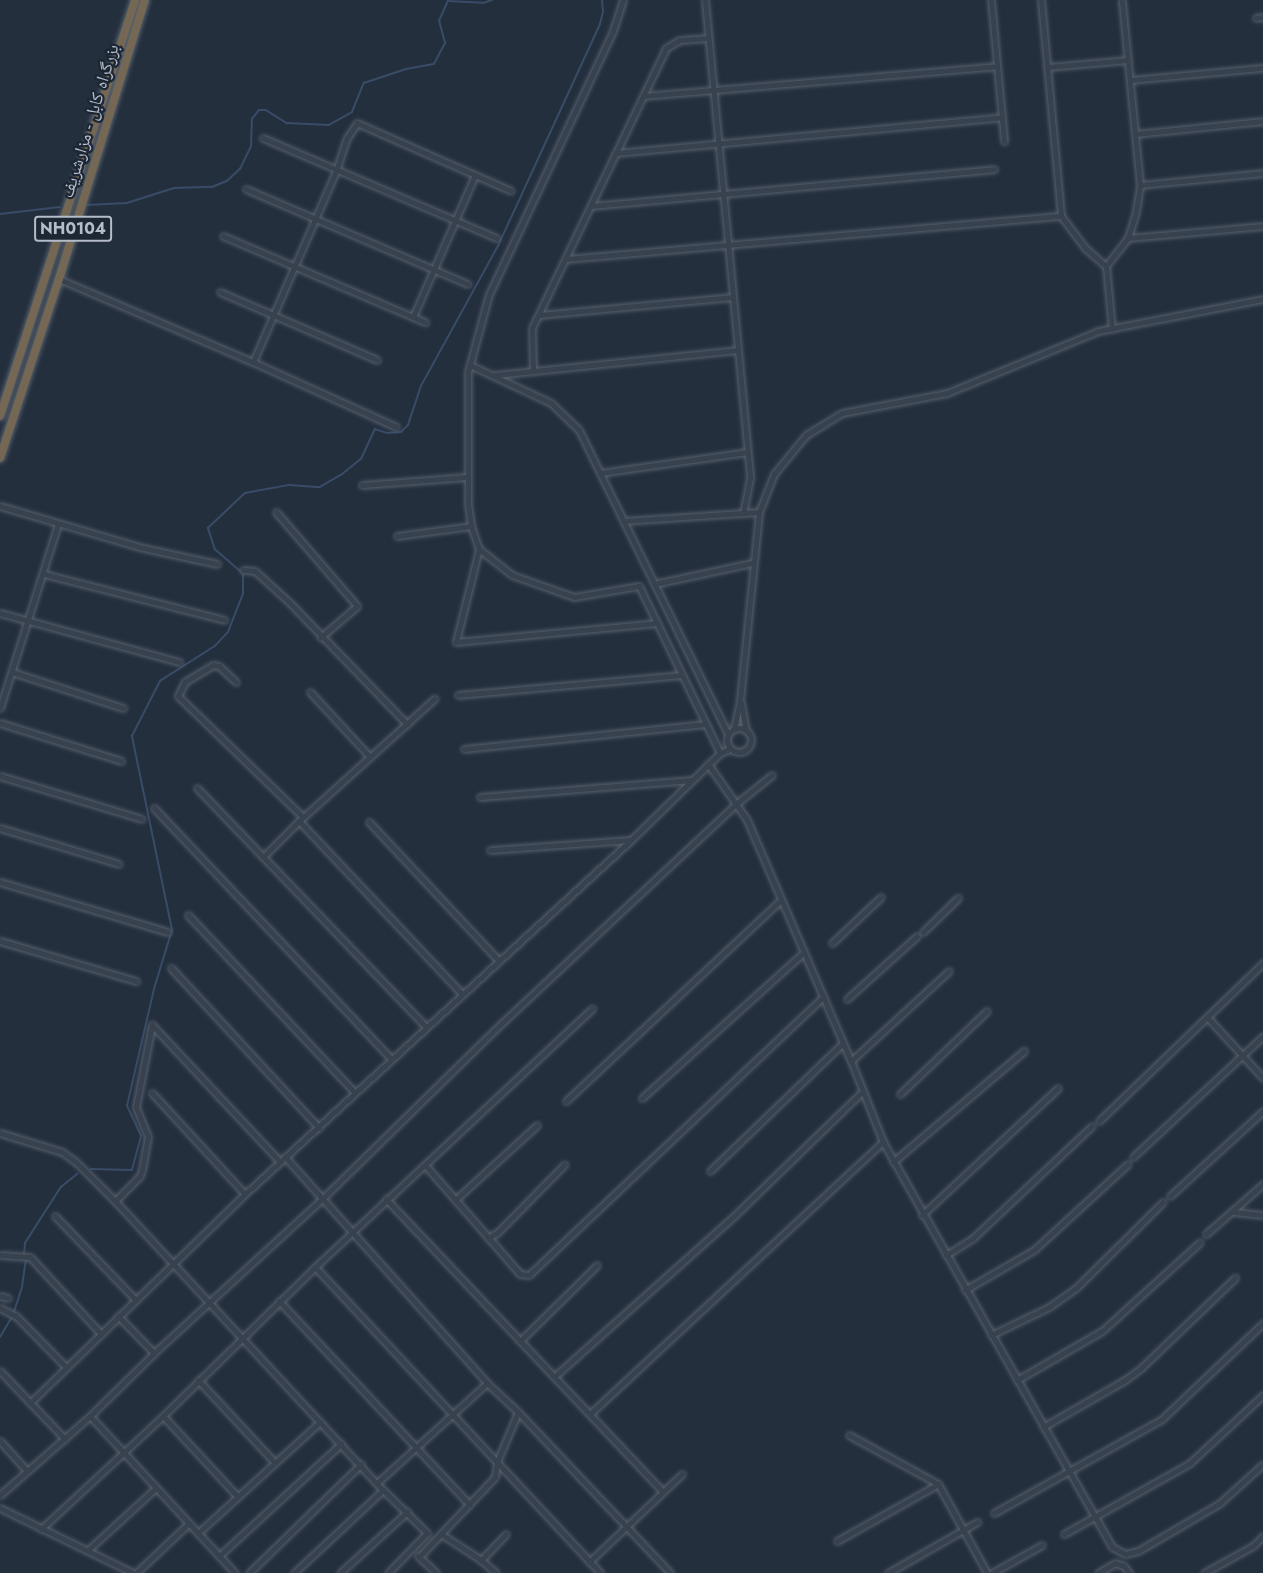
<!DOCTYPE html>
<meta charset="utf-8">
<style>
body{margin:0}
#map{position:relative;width:1263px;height:1573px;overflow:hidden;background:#242f3e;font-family:Jost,"Noto Naskh Arabic",sans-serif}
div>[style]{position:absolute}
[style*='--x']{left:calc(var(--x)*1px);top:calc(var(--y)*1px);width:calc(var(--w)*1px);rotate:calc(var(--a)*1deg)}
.stream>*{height:1.5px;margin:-0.75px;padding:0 0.75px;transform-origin:0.75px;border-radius:0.75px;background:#394c67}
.roads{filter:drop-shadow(0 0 2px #565f6c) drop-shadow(0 0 2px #565f6c)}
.minor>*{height:5px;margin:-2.5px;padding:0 2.5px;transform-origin:2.5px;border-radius:2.5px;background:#38414e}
.minor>.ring{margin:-2.5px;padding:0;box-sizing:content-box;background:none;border:5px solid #38414e;border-radius:50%}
.highway>*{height:8px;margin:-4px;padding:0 4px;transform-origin:4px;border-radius:4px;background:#746855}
span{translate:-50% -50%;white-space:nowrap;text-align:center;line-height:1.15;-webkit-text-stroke:4.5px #1d2633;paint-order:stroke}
.shield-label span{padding:2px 4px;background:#1d2633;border:2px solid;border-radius:4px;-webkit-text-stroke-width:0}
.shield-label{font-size:16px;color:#b4bcc9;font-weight:700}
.street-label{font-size:18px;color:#b4bcc9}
</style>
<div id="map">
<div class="stream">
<div style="--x:86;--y:205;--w:41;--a:-2.8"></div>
<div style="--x:127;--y:203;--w:49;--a:-17.7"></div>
<div style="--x:174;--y:188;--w:38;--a:-2"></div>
<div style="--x:212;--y:187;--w:16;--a:-22"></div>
<div style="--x:227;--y:181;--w:18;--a:-43"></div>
<div style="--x:240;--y:169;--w:25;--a:-64"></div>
<div style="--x:251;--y:146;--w:27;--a:-88"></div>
<div style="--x:252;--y:119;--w:11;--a:-52"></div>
<div style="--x:259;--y:110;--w:7;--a:0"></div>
<div style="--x:266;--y:110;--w:25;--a:32"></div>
<div style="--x:287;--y:123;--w:42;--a:2.7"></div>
<div style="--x:329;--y:125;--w:26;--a:-29"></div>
<div style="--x:352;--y:112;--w:31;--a:-68"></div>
<div style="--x:364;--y:83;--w:44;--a:-18.4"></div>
<div style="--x:406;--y:69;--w:28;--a:-10"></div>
<div style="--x:434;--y:64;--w:24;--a:-62"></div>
<div style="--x:445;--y:43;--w:23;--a:-105"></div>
<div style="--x:439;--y:21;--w:22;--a:-66"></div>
<div style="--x:448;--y:1;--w:35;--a:3"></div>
<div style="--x:483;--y:3;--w:9;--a:-18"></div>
<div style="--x:0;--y:214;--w:60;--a:-6.7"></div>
<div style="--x:91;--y:1169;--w:41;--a:1.4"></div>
<div style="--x:132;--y:1170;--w:35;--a:-75"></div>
<div style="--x:141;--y:1136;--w:33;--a:-115"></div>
<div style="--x:127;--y:1106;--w:120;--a:-77"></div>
<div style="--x:154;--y:989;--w:62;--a:-73"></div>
<div style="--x:172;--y:930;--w:198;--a:-101.7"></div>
<div style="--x:132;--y:736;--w:62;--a:-63"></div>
<div style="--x:160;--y:681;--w:65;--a:-32.5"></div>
<div style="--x:215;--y:646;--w:19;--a:-47"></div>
<div style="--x:228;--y:632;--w:41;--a:-68.5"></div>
<div style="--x:243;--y:594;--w:20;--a:-90"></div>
<div style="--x:243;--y:574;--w:37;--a:-139"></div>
<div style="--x:215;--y:550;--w:23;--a:-108"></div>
<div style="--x:208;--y:528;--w:51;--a:-43.4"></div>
<div style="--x:245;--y:493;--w:45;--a:-10.3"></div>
<div style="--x:289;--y:485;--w:31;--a:4"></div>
<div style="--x:320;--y:487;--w:24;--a:-30"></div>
<div style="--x:341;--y:475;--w:26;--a:-39"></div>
<div style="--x:361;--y:459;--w:33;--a:-65"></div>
<div style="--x:375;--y:429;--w:13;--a:18"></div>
<div style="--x:387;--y:433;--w:14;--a:-4"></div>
<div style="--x:401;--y:432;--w:10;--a:-45"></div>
<div style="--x:408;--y:425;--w:41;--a:-71.6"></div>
<div style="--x:421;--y:386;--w:160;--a:-61.2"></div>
<div style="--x:498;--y:246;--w:244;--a:-65.3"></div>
<div style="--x:600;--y:24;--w:12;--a:-76"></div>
<div style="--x:603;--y:12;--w:12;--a:-95"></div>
<div style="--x:24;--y:1255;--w:12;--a:-85"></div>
<div style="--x:25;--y:1243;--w:67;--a:-57.3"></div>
<div style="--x:61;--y:1187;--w:21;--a:-39"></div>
<div style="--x:14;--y:1312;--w:26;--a:-72"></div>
<div style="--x:22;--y:1287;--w:28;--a:-82"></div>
<div style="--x:0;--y:1337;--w:23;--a:-59"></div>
</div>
<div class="roads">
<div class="minor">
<div style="--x:623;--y:0;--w:33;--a:108"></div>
<div style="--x:613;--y:31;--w:291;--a:115.2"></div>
<div style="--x:489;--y:294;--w:81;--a:105.1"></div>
<div style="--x:468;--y:372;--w:132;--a:90"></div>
<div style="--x:468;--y:504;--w:22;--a:82"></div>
<div style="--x:471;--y:526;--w:24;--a:71"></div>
<div style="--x:479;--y:549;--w:42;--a:38.2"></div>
<div style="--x:512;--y:575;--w:66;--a:19.5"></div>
<div style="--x:574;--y:597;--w:66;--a:-9.6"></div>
<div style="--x:639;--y:586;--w:186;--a:64.1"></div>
<div style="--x:705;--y:0;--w:480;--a:84.6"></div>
<div style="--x:750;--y:478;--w:36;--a:101"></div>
<div style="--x:991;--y:0;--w:142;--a:84.7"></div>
<div style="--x:1041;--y:0;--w:217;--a:84.7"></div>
<div style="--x:1061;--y:216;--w:40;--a:53"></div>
<div style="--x:1085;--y:248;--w:28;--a:41"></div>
<div style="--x:1106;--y:266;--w:63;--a:84.6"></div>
<div style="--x:1256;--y:18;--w:7;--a:-8"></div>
<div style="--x:1048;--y:67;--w:80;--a:-5"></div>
<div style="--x:1130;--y:80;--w:134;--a:-5.2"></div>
<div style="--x:643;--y:96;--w:355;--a:-4.8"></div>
<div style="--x:1135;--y:134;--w:129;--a:-5.8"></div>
<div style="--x:263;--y:138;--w:254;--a:23.2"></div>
<div style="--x:616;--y:153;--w:388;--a:-5.3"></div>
<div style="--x:1140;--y:185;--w:124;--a:-5.6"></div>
<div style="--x:246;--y:189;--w:241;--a:23.2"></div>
<div style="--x:591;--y:206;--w:405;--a:-5.2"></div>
<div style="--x:223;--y:236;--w:220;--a:23.1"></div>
<div style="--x:1128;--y:238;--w:136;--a:-5.1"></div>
<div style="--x:566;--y:259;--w:497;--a:-5"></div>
<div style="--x:1106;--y:266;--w:36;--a:-52"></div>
<div style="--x:1128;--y:238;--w:28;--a:-73"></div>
<div style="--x:1136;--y:211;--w:26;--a:-81"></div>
<div style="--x:1140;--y:185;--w:186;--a:-95.6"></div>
<div style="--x:59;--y:279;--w:211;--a:23.2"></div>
<div style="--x:253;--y:362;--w:157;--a:24.4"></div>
<div style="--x:220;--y:292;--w:171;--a:23.4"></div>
<div style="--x:539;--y:315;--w:195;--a:-5.3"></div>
<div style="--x:413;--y:317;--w:155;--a:-66.4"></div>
<div style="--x:253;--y:362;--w:208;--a:-66.5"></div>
<div style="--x:336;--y:171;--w:35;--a:-72"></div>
<div style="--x:347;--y:138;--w:18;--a:-56"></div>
<div style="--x:357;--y:123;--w:168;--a:23.8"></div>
<div style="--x:470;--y:365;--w:89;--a:25.1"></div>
<div style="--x:551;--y:403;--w:39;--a:44"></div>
<div style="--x:579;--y:430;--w:339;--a:63.9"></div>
<div style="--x:533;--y:371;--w:43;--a:-91.3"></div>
<div style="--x:532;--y:328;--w:310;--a:-64.4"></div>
<div style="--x:666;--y:48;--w:16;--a:-30"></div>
<div style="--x:680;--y:40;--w:28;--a:-4"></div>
<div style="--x:495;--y:375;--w:244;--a:-5.9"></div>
<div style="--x:600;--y:473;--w:149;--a:-8.1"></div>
<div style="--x:362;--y:485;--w:105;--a:-4.4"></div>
<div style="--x:0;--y:506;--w:145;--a:16.4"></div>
<div style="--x:139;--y:547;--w:80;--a:12.3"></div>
<div style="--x:276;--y:512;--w:124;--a:49.2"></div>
<div style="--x:357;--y:606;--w:48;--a:139.3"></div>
<div style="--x:623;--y:521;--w:136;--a:-3.8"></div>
<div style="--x:397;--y:536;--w:75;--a:-7.7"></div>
<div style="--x:479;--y:549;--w:96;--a:103.9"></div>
<div style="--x:456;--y:642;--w:202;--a:-5.4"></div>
<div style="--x:243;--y:570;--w:12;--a:5"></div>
<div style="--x:255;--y:571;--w:46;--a:42.4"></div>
<div style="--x:289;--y:602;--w:170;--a:46"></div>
<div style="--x:44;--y:574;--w:186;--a:14.3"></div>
<div style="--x:654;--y:584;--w:100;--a:-12.1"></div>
<div style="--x:0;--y:613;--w:186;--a:15.3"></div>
<div style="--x:12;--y:672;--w:117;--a:18"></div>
<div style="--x:236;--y:682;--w:23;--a:-137"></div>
<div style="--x:219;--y:666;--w:6;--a:-171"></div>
<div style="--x:213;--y:665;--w:33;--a:149"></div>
<div style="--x:185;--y:682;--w:16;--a:117"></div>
<div style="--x:178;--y:696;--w:174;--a:44.1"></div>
<div style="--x:310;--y:692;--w:88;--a:47.3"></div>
<div style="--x:458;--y:695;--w:225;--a:-5.1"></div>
<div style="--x:741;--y:703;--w:28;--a:80"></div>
<div style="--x:0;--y:708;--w:193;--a:-72.5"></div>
<div style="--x:0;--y:723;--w:127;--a:17.4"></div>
<div class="ring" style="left:727px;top:728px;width:19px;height:19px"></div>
<div style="--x:734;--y:729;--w:30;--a:-78"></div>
<div style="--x:740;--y:700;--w:189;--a:-84.2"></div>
<div style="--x:759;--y:512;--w:41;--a:-68.5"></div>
<div style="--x:774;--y:474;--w:50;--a:-50.6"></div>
<div style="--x:806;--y:435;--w:42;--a:-31.4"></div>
<div style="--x:842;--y:413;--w:107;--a:-10.8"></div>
<div style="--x:947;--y:393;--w:163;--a:-22.3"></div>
<div style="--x:1098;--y:331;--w:168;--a:-11"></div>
<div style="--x:464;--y:749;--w:243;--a:-5.9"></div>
<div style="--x:708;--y:764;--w:68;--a:55.1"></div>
<div style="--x:747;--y:820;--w:262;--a:66.7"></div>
<div style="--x:851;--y:1061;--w:87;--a:68.4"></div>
<div style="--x:883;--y:1142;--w:465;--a:60.5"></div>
<div style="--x:1112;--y:1547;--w:15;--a:28"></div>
<div style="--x:1125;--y:1554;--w:13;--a:-13"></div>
<div style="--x:1138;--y:1551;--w:95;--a:-30.3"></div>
<div style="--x:1220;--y:1503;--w:58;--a:-42.2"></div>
<div style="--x:0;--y:776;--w:148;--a:16.8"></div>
<div style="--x:197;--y:788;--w:330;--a:46.2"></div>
<div style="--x:480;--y:797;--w:212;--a:-4.6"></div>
<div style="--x:154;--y:808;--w:345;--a:46.6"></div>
<div style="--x:299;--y:821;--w:236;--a:46.7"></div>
<div style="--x:369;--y:822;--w:189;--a:46.9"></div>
<div style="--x:0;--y:828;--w:124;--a:16.8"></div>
<div style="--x:490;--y:850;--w:141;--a:-4.1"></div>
<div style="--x:264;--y:856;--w:49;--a:-45"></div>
<div style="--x:299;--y:821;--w:183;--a:-42.1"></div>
<div style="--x:0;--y:882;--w:175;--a:16.6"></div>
<div style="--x:188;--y:915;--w:244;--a:46.8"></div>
<div style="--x:923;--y:932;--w:49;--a:-44.2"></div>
<div style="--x:0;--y:941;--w:142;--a:16.4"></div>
<div style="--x:832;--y:943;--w:67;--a:-43.2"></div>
<div style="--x:171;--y:968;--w:218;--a:47.2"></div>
<div style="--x:847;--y:999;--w:94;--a:-42"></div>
<div style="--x:1207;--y:1017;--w:83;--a:47.4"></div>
<div style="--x:851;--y:1061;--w:133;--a:-42.6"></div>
<div style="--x:152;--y:1093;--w:137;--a:47.4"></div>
<div style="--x:900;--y:1094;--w:120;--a:-43.7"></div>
<div style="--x:642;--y:1098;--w:218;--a:-42"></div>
<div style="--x:566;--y:1101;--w:294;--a:-43.1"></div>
<div style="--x:1099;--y:1121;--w:228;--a:-43.9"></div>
<div style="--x:0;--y:1133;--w:65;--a:17"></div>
<div style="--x:62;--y:1152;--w:17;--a:36"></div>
<div style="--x:76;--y:1162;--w:55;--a:45"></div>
<div style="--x:115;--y:1201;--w:394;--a:47.2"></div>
<div style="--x:383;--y:1490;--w:62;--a:44.3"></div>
<div style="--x:427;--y:1533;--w:56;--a:134.3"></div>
<div style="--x:1133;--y:1157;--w:178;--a:-42.9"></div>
<div style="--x:286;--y:1158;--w:302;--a:48.2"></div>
<div style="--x:487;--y:1383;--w:42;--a:43.1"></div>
<div style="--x:518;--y:1412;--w:221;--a:46.6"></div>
<div style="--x:893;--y:1162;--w:172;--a:-40.3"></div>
<div style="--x:425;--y:1165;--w:145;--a:48.9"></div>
<div style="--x:520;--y:1274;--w:9;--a:6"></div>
<div style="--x:529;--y:1275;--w:405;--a:-43.4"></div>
<div style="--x:710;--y:1171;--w:185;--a:-43.9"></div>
<div style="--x:1170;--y:1196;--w:126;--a:-42.4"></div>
<div style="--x:386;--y:1199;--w:402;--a:46.6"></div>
<div style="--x:455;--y:1200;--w:111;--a:-42.4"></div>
<div style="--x:115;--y:1201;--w:35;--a:-45"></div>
<div style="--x:140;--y:1176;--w:6;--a:-72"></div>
<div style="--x:142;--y:1170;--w:34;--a:-80"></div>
<div style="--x:148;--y:1137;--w:32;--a:-112"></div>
<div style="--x:136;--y:1107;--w:84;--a:-79"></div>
<div style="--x:152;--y:1025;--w:187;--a:46.9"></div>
<div style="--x:1234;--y:1212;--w:29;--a:6"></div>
<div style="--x:922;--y:1215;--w:186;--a:-43"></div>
<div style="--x:55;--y:1216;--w:115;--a:46.1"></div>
<div style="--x:1206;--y:1234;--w:76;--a:-41.3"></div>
<div style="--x:488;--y:1238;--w:12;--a:-31"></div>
<div style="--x:498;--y:1232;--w:95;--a:-45.4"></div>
<div style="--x:0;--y:1255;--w:30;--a:4"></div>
<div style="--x:30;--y:1257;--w:105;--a:47.3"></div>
<div style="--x:946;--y:1255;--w:32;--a:-32"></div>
<div style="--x:973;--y:1238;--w:163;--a:-43.3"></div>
<div style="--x:315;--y:1267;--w:418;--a:47"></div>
<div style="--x:965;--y:1290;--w:80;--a:-30.1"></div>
<div style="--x:1034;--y:1250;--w:127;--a:-42.5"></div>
<div style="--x:0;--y:1296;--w:8;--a:14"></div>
<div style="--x:279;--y:1301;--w:279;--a:46.9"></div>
<div style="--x:0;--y:1308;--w:18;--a:27"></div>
<div style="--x:16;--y:1316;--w:71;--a:45.6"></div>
<div style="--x:118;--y:1316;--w:52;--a:45.8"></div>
<div style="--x:991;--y:1335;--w:64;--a:-25.8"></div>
<div style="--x:1049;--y:1307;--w:33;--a:-35"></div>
<div style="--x:1076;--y:1288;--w:122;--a:-44.7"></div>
<div style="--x:520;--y:1341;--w:108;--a:-44.6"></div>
<div style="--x:0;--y:1371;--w:94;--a:46.3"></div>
<div style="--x:554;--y:1377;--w:240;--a:-41.8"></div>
<div style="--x:733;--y:1217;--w:181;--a:-44.1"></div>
<div style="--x:198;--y:1380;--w:113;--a:47.1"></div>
<div style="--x:1017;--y:1380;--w:98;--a:-30"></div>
<div style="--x:1102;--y:1331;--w:132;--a:-42.2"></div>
<div style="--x:30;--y:1403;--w:300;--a:-44.2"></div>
<div style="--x:245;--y:1194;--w:524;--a:-42.52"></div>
<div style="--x:631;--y:840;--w:124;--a:-44.3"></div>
<div style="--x:720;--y:753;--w:11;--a:-22"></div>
<div style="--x:590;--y:1414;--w:400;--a:-42.9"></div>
<div style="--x:90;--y:1416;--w:214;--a:47.3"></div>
<div style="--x:163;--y:1416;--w:110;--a:47.2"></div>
<div style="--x:1043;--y:1427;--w:95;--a:-29.8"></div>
<div style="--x:1125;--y:1380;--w:19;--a:-36"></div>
<div style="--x:1140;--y:1369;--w:132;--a:-43.8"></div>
<div style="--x:849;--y:1435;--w:102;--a:28.8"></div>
<div style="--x:938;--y:1484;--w:102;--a:61.2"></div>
<div style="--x:0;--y:1441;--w:40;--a:48"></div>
<div style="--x:378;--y:1482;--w:147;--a:-42.2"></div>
<div style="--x:0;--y:1495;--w:120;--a:-41.3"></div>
<div style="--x:90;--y:1416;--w:90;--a:-44.5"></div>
<div style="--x:154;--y:1353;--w:228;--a:-42.5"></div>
<div style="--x:322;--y:1199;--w:252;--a:-44.4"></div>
<div style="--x:502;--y:1023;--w:320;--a:-43.1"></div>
<div style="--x:736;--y:804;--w:46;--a:-38.9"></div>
<div style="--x:0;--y:1508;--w:148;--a:26"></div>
<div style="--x:994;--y:1513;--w:193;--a:-29.2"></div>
<div style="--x:1162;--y:1419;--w:139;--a:-43.5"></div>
<div style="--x:41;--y:1529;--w:166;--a:-42.8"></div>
<div style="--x:163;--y:1416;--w:213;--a:-44.4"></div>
<div style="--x:315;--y:1267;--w:379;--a:-43"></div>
<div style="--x:198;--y:1533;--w:165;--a:-42.3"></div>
<div style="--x:441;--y:1534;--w:48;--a:33"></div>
<div style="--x:481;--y:1560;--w:20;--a:41"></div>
<div style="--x:1064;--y:1534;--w:145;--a:-29.4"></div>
<div style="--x:1190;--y:1463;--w:100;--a:-43"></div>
<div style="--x:837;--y:1541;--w:116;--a:-29.4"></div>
<div style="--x:88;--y:1550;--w:92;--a:-42.4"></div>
<div style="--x:219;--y:1556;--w:166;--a:-42.6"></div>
<div style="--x:418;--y:1556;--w:25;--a:43"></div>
<div style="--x:419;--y:1557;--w:110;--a:-46.5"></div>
<div style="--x:495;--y:1477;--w:15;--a:-82"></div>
<div style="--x:497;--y:1462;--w:54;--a:-67.2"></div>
<div style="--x:481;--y:1560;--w:36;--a:-46"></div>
<div style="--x:589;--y:1562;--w:128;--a:-43.4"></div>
<div style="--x:136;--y:1573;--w:71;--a:-43.3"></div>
<div style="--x:249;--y:1573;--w:156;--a:-44.2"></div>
<div style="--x:294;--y:1573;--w:122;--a:-43"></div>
<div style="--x:340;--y:1573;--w:91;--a:-42.3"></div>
<div style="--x:888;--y:1573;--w:103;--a:-29.8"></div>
<div style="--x:992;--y:1573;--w:57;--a:-29.2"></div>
<div style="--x:1098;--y:1573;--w:20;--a:-30"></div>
<div style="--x:1115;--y:1563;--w:9;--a:18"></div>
<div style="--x:1124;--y:1566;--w:9;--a:54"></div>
<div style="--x:1204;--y:1573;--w:56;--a:-28.9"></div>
<div style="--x:1253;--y:1546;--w:14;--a:-45"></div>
</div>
<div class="highway">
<div style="--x:0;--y:416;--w:437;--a:-72"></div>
<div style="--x:0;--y:458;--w:188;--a:-71.8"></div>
<div style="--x:59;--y:279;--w:292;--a:-72.9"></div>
</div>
</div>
<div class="shield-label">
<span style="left:73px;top:229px">NH0104</span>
</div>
<div class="street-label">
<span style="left:90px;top:121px;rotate:-73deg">بزرگراه کابل - مزارشریف</span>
</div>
</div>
